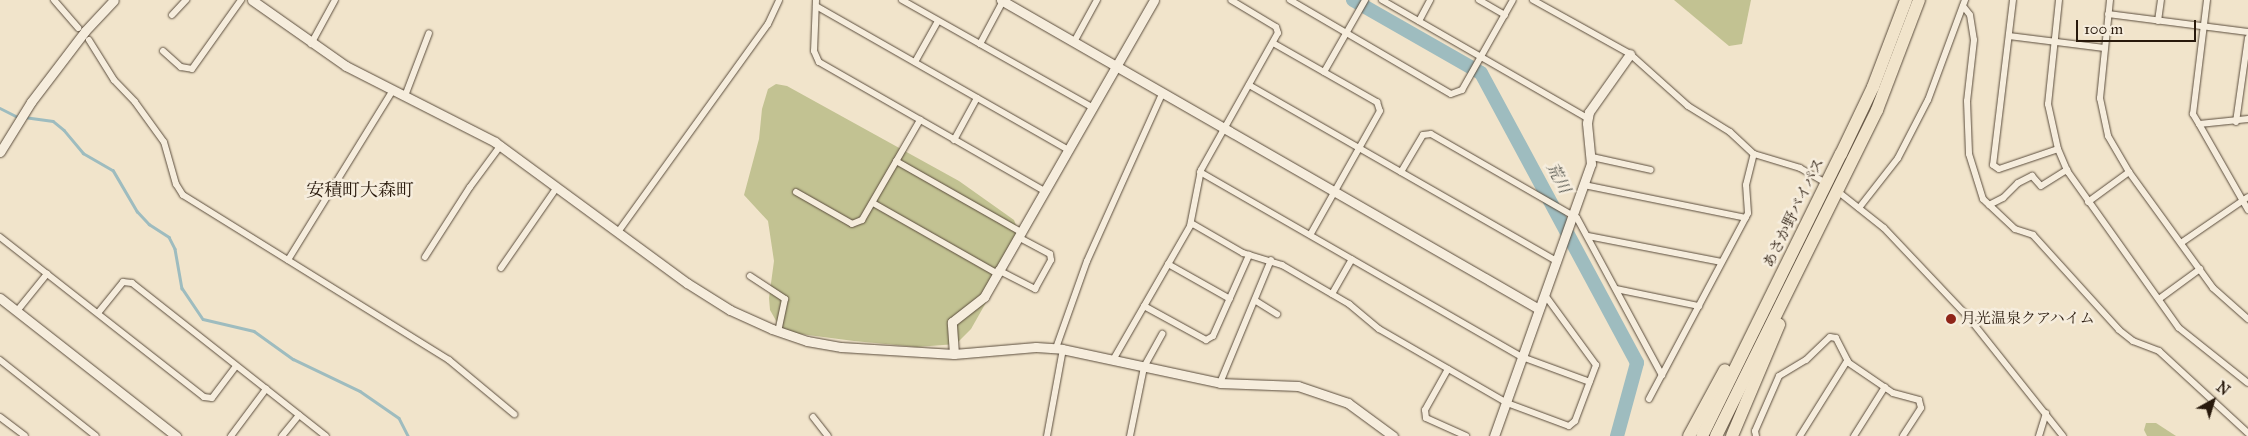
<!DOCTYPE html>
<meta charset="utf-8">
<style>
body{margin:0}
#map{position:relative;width:2248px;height:436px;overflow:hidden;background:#f1e4cb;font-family:"IM FELL Great Primer","Noto Serif JP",serif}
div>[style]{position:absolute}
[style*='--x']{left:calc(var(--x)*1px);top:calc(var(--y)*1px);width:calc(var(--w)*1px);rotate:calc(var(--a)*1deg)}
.green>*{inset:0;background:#c2c292}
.stream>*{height:2.5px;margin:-1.25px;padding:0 1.25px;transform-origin:1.25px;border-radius:1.25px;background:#9ebcbf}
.river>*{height:14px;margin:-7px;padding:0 7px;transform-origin:7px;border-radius:7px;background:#9ebcbf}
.roads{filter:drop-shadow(0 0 1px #5a4c3c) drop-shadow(0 0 1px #5a4c3c)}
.street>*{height:6px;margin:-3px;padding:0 3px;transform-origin:3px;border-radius:3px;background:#f6eddd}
.secondary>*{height:9px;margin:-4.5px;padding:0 4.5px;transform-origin:4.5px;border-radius:4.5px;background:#f6eddd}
.highway>*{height:12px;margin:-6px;padding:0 6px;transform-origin:6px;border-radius:6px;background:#f1e4cb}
.dots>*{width:14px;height:14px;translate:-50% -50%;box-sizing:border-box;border:2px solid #f6eddd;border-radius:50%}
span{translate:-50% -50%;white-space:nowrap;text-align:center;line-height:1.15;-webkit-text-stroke:5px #f6eddd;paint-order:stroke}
.street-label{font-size:15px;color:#28190c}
.poi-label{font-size:15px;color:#28190c}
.left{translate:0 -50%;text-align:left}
.water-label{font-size:16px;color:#51524b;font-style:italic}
.quarter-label{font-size:18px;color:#28190c}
.north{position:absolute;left:2188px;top:376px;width:50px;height:50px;-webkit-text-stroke:4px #f6eddd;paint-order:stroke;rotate:39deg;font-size:14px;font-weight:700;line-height:20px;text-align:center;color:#28190c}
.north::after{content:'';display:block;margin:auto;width:18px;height:22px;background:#28190c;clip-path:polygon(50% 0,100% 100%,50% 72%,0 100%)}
.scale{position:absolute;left:2076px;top:20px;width:120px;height:22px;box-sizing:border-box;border:2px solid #28190c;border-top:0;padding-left:6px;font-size:15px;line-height:18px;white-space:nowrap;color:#28190c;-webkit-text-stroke:4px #f6eddd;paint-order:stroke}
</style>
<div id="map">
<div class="green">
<div style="clip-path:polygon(1674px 0,1751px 0,1742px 44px,1729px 46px)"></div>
<div style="clip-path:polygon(776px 84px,787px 86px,959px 181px,1014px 220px,1019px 233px,1017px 248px,971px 329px,956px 344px,917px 347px,854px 341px,785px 332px,779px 326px,770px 310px,769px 298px,774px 261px,768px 221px,744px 195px,759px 139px,762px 109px,768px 89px)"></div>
<div style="clip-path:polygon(2146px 423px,2156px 423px,2176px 436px,2147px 436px,2144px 430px)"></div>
</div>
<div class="stream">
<div style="--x:0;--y:108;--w:20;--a:27"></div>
<div style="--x:24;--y:117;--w:29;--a:8"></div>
<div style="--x:53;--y:121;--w:14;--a:39"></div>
<div style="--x:64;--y:130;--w:30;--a:50"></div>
<div style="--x:83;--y:153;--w:34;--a:30"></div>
<div style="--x:113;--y:170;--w:48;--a:59.7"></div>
<div style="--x:137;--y:211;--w:18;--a:47"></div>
<div style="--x:149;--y:224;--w:24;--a:33"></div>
<div style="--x:169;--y:237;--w:13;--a:63"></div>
<div style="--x:175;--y:249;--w:40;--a:80"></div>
<div style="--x:182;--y:288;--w:37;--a:56"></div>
<div style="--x:203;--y:319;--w:52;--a:13.2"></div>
<div style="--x:254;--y:331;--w:48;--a:35.7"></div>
<div style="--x:293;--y:359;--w:74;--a:25.5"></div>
<div style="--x:360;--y:391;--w:47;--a:34.7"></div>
<div style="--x:399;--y:418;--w:20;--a:63"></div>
</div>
<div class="river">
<div style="--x:1353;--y:0;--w:147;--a:29.7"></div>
<div style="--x:1481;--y:73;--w:329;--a:61.7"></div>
<div style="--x:1637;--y:363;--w:76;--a:105.3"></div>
</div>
<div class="roads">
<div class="street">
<div style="--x:54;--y:0;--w:37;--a:49"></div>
<div style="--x:816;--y:0;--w:51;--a:92.2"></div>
<div style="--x:814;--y:51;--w:12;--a:66"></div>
<div style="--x:819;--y:62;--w:259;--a:29.8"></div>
<div style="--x:902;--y:0;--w:218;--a:29.4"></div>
<div style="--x:1290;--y:0;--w:186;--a:30.3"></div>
<div style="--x:1451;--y:94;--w:12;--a:-20"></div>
<div style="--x:1462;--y:90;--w:103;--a:-60.5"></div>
<div style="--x:1382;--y:0;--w:237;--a:29.9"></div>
<div style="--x:1479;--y:0;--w:30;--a:30"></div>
<div style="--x:1533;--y:0;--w:111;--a:29.1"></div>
<div style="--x:1630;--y:54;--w:78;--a:41.9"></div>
<div style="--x:1688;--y:106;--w:49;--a:31.8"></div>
<div style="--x:1730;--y:132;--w:33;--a:43"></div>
<div style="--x:1754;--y:154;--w:48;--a:16.9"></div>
<div style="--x:1800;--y:168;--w:32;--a:30"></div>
<div style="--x:2013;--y:0;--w:166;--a:96.9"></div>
<div style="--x:1993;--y:165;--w:7;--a:34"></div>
<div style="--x:1999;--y:169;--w:62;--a:-18.7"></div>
<div style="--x:2059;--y:0;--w:105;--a:96"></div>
<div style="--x:2048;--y:104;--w:46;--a:77.5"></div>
<div style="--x:2058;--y:149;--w:25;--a:67"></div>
<div style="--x:2068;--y:172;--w:191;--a:54.6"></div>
<div style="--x:2179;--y:328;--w:88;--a:38.6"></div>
<div style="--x:2110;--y:0;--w:99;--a:95.8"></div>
<div style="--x:2100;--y:98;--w:39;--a:78"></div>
<div style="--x:2108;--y:136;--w:42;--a:59.7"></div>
<div style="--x:2129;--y:172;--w:143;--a:54.1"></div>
<div style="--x:2213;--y:288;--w:47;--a:41.5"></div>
<div style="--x:816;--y:6;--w:289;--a:29.7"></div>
<div style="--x:1963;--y:6;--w:11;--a:52"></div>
<div style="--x:1970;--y:15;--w:25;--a:81"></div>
<div style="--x:1974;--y:40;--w:61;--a:96.5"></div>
<div style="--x:1967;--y:101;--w:53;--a:87.8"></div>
<div style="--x:1969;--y:154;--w:47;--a:72.7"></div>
<div style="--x:1983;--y:199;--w:44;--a:43.2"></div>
<div style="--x:2015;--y:229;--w:19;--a:18"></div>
<div style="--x:2033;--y:235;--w:128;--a:47.8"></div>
<div style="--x:2119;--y:330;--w:18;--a:38"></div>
<div style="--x:2133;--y:341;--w:28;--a:21"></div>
<div style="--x:2159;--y:351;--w:121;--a:42.7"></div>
<div style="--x:2108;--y:14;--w:141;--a:7.3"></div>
<div style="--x:172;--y:15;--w:21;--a:-47"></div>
<div style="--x:1419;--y:21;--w:24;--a:-62"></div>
<div style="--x:2158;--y:21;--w:21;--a:-82"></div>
<div style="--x:2009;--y:36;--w:96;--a:7.2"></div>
<div style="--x:89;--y:40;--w:47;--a:58"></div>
<div style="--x:114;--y:80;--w:30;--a:46"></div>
<div style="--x:135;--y:102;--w:49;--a:54.1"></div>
<div style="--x:164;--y:142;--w:44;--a:74.1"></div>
<div style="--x:176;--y:184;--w:13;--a:58"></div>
<div style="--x:183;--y:195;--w:313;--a:31.8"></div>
<div style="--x:449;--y:360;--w:85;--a:39.7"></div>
<div style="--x:1074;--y:42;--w:48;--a:-61.3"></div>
<div style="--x:1273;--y:43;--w:120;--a:29.6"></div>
<div style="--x:1377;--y:102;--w:9;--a:72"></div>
<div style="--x:1380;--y:111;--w:142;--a:119.4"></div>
<div style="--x:311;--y:44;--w:50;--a:-61.4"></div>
<div style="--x:980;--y:44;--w:49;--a:-61.9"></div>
<div style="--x:163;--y:51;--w:24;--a:42"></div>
<div style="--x:181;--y:67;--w:11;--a:10"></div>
<div style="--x:192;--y:69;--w:85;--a:-54.6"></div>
<div style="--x:915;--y:62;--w:47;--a:-60.7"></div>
<div style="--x:1324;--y:72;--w:83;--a:-60.3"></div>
<div style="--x:1249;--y:85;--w:354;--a:29.8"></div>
<div style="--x:405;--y:96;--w:67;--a:-69.1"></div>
<div style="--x:2248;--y:119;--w:49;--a:174.2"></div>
<div style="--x:2199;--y:124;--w:99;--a:60.3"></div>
<div style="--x:2236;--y:122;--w:85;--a:-81.9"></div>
<div style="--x:2199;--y:124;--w:12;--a:-121"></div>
<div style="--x:2193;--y:114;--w:115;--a:-83"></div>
<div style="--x:954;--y:140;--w:48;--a:-61.3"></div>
<div style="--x:1592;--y:157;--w:60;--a:12.4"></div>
<div style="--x:896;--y:161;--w:144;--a:29.6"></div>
<div style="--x:1200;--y:172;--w:371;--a:29.9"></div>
<div style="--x:1522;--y:357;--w:72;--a:20.2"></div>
<div style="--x:1401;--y:172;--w:43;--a:-59.3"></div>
<div style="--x:1423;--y:135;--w:8;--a:-7"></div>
<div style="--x:1431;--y:134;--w:168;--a:29.9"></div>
<div style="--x:1577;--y:218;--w:179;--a:61.6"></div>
<div style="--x:1662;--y:375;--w:183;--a:-62"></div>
<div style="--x:1748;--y:213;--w:28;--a:-94"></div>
<div style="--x:1746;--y:185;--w:32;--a:-76"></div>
<div style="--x:1584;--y:185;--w:165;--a:11.5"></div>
<div style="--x:1836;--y:190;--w:61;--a:38.4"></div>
<div style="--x:1884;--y:228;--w:124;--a:46.6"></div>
<div style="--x:1969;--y:318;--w:151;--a:51.5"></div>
<div style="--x:796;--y:192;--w:64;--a:29.7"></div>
<div style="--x:852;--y:224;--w:11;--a:-22"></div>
<div style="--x:862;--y:220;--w:116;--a:-59.9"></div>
<div style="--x:2088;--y:202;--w:51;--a:-36.2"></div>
<div style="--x:873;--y:203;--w:142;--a:29.6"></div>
<div style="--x:1989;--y:205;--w:16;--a:-27"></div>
<div style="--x:2003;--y:198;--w:21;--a:-45"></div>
<div style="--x:2018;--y:183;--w:16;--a:-27"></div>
<div style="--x:2032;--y:176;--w:13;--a:48"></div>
<div style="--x:2041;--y:186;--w:31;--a:-32"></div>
<div style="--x:1859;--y:208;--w:63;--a:-52"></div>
<div style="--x:1898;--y:158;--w:65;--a:-62.7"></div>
<div style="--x:1928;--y:100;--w:107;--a:-69.7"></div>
<div style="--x:1191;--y:223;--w:60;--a:30"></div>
<div style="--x:1243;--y:253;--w:41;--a:17.1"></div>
<div style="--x:1282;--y:265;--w:78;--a:30.2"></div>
<div style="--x:1349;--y:304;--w:39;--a:40"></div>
<div style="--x:1379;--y:329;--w:148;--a:30"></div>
<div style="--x:1507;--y:403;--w:66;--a:20.4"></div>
<div style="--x:1569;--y:426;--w:8;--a:-40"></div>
<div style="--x:1575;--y:421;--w:60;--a:-69.4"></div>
<div style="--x:1596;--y:365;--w:87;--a:-126.1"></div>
<div style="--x:618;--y:232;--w:256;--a:-54.2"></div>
<div style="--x:768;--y:24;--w:26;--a:-65"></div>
<div style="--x:1588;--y:236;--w:136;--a:11"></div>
<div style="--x:0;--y:237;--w:259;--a:38.1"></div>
<div style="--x:204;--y:397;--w:8;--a:7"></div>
<div style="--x:212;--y:398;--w:40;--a:-53"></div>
<div style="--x:2181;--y:243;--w:81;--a:-34.5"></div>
<div style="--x:425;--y:257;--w:83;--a:-57.3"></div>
<div style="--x:470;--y:187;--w:52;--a:-53.6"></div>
<div style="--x:288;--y:260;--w:200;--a:-58.3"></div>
<div style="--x:1168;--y:264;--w:71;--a:29.4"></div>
<div style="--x:501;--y:268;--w:98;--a:-55.3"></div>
<div style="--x:998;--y:270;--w:42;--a:27.2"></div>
<div style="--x:1035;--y:289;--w:33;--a:-61"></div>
<div style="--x:1051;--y:260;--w:6;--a:-99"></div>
<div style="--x:1050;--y:254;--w:36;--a:-152"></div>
<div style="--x:750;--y:276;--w:42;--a:33.3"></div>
<div style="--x:785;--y:299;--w:33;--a:102"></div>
<div style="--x:1616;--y:289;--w:85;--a:11.6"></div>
<div style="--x:1332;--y:294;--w:40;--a:-60.3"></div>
<div style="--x:2159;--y:299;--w:51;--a:-36.2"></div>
<div style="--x:1256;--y:301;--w:25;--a:32"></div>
<div style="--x:1144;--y:306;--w:71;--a:28.7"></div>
<div style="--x:1206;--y:340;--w:8;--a:-30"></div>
<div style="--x:1213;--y:336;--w:89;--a:-66"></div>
<div style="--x:17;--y:311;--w:48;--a:-51"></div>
<div style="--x:98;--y:313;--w:40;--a:-51"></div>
<div style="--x:123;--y:282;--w:9;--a:6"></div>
<div style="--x:132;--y:283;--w:247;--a:38.3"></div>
<div style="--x:1056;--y:348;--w:92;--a:-70.4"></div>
<div style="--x:1087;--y:261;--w:183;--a:-65.8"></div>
<div style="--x:0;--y:360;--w:122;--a:38.4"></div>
<div style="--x:1113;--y:360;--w:155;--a:-60.1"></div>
<div style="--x:1190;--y:226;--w:57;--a:-78.9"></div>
<div style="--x:1201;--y:170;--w:157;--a:-60.7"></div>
<div style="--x:1278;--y:33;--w:6;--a:-108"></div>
<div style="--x:1276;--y:27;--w:52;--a:-149"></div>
<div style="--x:1448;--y:369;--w:47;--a:119.3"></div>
<div style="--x:1425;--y:410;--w:8;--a:83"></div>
<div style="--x:1426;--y:418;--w:44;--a:24.2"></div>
<div style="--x:1220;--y:383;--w:133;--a:-67.5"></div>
<div style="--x:1649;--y:399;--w:27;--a:-62"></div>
<div style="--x:0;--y:417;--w:31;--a:37"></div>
<div style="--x:813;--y:417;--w:24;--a:52"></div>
<div style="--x:231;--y:436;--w:59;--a:-53.3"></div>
<div style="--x:282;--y:436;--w:27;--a:-51"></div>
<div style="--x:1047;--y:436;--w:88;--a:-79.6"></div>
<div style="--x:1130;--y:436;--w:70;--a:-78.5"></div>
<div style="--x:1144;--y:367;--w:38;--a:-61"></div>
<div style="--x:1756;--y:436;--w:5;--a:-101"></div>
<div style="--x:1755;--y:431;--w:60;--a:-66.4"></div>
<div style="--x:1779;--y:376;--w:31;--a:-31"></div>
<div style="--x:1806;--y:360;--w:33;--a:-44"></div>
<div style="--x:1830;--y:337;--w:6;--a:9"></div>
<div style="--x:1836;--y:338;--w:28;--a:63"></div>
<div style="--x:1849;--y:363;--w:53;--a:34.3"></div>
<div style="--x:1893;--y:393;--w:27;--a:15"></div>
<div style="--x:1919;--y:400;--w:8;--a:76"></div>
<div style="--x:1921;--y:408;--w:33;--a:123"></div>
<div style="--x:1800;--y:436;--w:89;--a:-57.9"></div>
<div style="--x:1854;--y:436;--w:58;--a:-57.7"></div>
<div style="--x:2039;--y:436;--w:24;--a:-73"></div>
</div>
<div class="secondary">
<div style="--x:252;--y:0;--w:115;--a:35.1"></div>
<div style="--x:346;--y:66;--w:167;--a:27"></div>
<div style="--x:495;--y:142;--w:238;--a:36.3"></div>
<div style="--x:687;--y:283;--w:51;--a:32.1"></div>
<div style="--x:730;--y:310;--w:46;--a:24.3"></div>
<div style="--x:772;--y:329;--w:37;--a:19"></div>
<div style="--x:807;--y:341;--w:35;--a:10"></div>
<div style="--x:841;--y:347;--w:113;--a:3.5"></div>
<div style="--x:954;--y:354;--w:82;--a:-4.9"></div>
<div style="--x:1036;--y:347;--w:26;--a:4"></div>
<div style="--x:1062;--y:349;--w:162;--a:12.1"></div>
<div style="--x:1220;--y:383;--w:78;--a:2.2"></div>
<div style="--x:1298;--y:386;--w:53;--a:18.8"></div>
<div style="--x:1348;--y:403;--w:56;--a:36.3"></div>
<div style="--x:1001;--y:0;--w:620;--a:29.87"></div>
<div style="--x:0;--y:152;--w:59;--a:-58.2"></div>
<div style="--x:31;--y:102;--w:89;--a:-52.7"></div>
<div style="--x:85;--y:31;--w:42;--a:-46.9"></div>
<div style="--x:0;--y:298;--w:224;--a:38.1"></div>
<div style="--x:954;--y:354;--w:32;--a:-94"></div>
<div style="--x:952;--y:322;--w:41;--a:-38"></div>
<div style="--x:984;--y:297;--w:342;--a:-60.2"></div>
<div style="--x:1494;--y:436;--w:289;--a:-70.4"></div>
<div style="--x:1591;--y:164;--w:41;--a:-95.6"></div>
<div style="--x:1587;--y:123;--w:11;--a:-80"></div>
<div style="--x:1589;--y:112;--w:71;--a:-54.7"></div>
</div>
<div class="highway">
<div style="--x:1689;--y:436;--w:75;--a:-61.4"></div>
<div style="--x:1702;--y:436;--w:314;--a:-63.8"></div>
<div style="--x:1841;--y:154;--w:74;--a:-64.5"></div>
<div style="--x:1873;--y:87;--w:93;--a:-69.2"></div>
<div style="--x:1716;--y:436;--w:364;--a:-63.7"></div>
<div style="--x:1877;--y:110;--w:118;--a:-69.1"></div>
<div style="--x:1732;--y:436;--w:121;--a:-67.1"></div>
</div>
</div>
<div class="dots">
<div style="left:1951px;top:319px;background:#8f2418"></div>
</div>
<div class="street-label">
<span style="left:1794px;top:213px;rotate:-64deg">あさか野バイパス</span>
</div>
<div class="poi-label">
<span class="left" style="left:1961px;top:319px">月光温泉クアハイム</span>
</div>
<div class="water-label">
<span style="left:1558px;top:178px;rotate:62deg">荒川</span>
</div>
<div class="quarter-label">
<span style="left:360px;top:190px">安積町大森町</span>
</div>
<div class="north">N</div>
<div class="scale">100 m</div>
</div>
